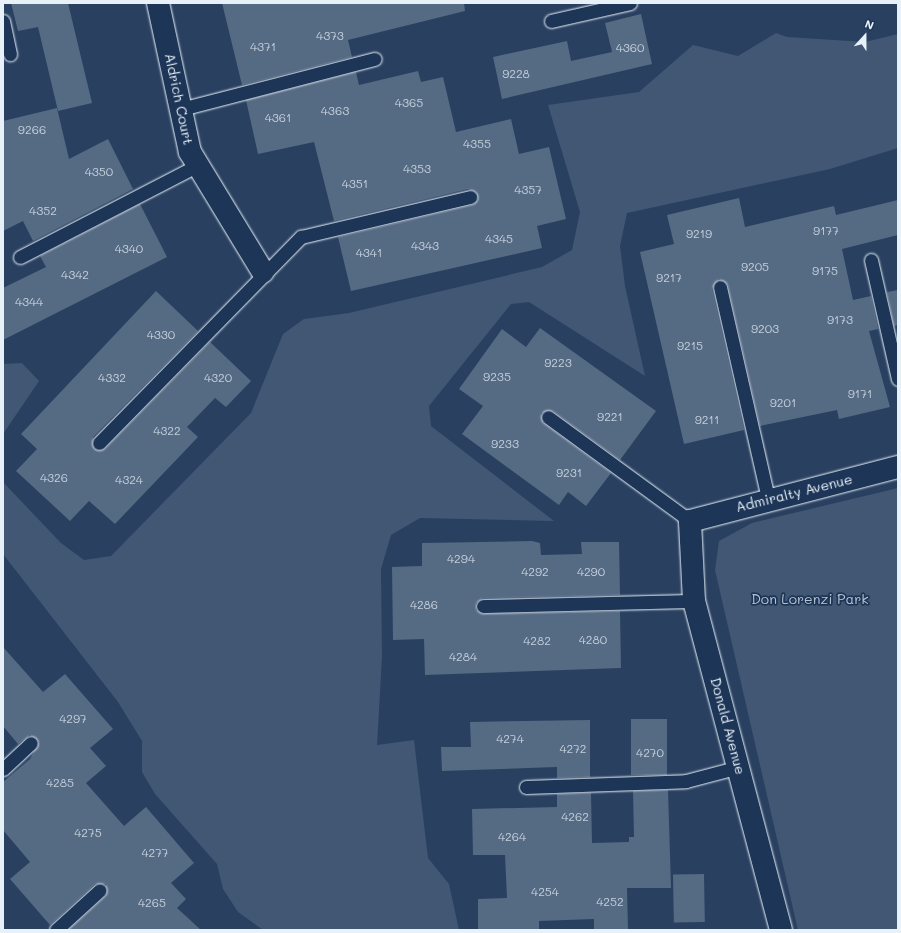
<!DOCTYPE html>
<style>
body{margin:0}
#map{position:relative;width:901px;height:933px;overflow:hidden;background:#294061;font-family:Mali,sans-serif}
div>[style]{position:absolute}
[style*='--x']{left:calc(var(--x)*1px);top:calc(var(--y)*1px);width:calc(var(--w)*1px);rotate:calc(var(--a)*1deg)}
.green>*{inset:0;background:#415774}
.building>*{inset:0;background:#556a83;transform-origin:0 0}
.roads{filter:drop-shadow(0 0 1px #e8f1f8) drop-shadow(0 0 1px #e8f1f8)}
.service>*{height:13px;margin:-6.5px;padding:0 6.5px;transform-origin:6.5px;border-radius:6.5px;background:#1d3557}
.minor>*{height:22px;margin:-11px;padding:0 11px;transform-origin:11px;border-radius:11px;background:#1d3557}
span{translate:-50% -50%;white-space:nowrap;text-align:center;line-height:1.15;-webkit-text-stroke:3.5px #1d3557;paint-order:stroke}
.number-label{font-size:12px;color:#c3cfdb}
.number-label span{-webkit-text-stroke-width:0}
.street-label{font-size:14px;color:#e8f1f8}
.park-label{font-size:14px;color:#b6c3d0}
.frame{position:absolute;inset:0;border:4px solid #e8f1f8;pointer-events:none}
.north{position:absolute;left:845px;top:16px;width:40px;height:40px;-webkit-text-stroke:3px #1d3557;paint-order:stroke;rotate:21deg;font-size:11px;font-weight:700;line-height:16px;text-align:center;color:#e8f1f8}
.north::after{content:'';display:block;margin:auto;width:14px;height:18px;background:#e8f1f8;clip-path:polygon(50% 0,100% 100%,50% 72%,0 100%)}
</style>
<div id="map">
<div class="green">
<div style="clip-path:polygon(776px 33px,787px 37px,865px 42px,898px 34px,898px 148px,830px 169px,627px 213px,620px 246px,625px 286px,645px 376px,529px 302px,511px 304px,429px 406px,431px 426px,554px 521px,420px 518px,391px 535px,381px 569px,382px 657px,377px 745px,414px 740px,428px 858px,449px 884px,459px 930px,263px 930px,238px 912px,223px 889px,217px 864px,155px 794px,142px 772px,142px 741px,118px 702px,3px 554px,3px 482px,61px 543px,84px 560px,111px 556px,251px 413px,283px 334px,304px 319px,349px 313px,542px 267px,572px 250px,580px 212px,548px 105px,639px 92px,693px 45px,738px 56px)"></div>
<div style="clip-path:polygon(22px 363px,39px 381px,3px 434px,3px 364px)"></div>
<div style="clip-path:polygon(898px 488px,898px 930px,798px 930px,715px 570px,719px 541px,752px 523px)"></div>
</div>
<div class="building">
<div style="clip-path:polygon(11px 3px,68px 3px,92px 103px,58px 111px,38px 27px,18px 31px)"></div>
<div style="clip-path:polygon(222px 3px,464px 3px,465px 11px,348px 40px,352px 57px,242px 85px)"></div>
<div style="clip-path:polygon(641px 14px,652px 64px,502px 99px,493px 57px,567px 41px,571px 61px,612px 52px,605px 23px)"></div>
<div style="clip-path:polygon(418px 71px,421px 82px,443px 77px,456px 132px,511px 119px,519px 154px,549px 147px,566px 219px,537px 226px,542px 248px,351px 291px,338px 237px,472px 205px,478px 200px,476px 192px,468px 189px,334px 221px,314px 142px,258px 154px,246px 100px,356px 72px,359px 85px)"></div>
<div style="clip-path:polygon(57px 108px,69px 159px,108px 139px,133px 189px,33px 241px,23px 221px,3px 231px,3px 121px)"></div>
<div style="clip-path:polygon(739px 198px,745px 227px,834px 206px,836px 215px,898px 200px,898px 235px,842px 249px,853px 300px,871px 296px,878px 329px,869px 331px,890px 407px,839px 419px,837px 410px,760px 426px,728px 285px,719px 279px,712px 289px,744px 430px,684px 444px,640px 252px,674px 244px,667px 215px)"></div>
<div style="clip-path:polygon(140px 204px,167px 257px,3px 340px,3px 288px,46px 267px,40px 256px)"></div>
<div style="clip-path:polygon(898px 290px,898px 325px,894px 326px,887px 292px)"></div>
<div style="clip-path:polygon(156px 291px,198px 331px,93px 437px,94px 449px,105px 449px,210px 342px,251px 381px,226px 407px,215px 398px,187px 427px,198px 437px,115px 524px,89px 501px,70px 521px,16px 471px,37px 449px,21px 434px)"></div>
<div style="clip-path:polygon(540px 328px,656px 411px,620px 460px,553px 411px,541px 413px,543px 423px,611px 473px,586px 506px,568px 492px,559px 505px,462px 434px,483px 406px,459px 389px,502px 329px,526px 347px)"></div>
<div style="clip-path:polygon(532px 541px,540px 543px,541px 555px,582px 554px,581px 542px,619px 542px,620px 595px,483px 598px,476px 603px,476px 610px,483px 614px,620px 611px,621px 668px,425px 675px,424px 639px,393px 640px,392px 567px,422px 566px,422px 543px)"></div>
<div style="clip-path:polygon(3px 647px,43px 692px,65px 674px,113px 729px,90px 748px,106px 766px,86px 783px,124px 826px,146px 807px,194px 863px,171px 883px,186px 899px,177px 908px,201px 930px,68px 930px,106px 896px,106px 884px,95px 884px,50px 925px,10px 879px,30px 862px,3px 830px,3px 782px,30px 759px,39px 742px,30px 735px,18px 744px,3px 726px)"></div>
<div style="left:631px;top:719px;width:36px;height:56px"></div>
<div style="clip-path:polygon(590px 720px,590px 777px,557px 778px,557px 767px,442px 771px,441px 747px,471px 747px,470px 722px)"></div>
<div style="clip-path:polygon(668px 790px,671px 888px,627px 888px,628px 929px,594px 930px,594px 919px,539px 921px,539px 930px,478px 930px,478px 899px,507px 898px,505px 855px,473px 855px,472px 809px,557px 807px,557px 794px,591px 793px,592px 843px,629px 842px,629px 837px,634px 837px,633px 791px)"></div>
<div style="left:704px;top:874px;width:48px;height:31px;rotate:89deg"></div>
</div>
<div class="roads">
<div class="service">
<div style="--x:3;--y:21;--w:34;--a:78"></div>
<div style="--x:551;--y:21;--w:81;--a:-12.8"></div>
<div style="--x:181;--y:109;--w:200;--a:-14.5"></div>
<div style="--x:20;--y:257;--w:200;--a:-27.3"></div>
<div style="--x:871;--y:260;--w:122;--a:77.2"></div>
<div style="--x:720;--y:287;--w:216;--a:77.2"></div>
<div style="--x:548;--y:417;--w:176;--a:36.2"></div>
<div style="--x:99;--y:443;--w:289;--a:-45.6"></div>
<div style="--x:301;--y:237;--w:174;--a:-13.3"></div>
<div style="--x:483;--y:606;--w:211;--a:-1.4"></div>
<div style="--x:3;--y:769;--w:38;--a:-43"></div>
<div style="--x:526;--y:787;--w:160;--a:-2.1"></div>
<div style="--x:686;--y:781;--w:55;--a:-14.8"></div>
<div style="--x:56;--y:930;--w:59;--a:-42.3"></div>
</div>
<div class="minor">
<div style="--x:158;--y:3;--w:152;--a:77.9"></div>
<div style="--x:190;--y:152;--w:140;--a:58.7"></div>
<div style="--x:781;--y:930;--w:340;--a:-104.8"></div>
<div style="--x:694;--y:601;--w:80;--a:-92.9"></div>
<div style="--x:690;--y:521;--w:215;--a:-14.6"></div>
</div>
</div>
<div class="number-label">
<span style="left:330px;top:36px">4373</span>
<span style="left:263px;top:47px">4371</span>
<span style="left:630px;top:48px">4360</span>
<span style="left:516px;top:74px">9228</span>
<span style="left:409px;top:103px">4365</span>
<span style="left:335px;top:111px">4363</span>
<span style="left:278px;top:118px">4361</span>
<span style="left:32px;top:130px">9266</span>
<span style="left:477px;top:144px">4355</span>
<span style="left:417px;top:169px">4353</span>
<span style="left:99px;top:172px">4350</span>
<span style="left:355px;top:184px">4351</span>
<span style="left:528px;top:190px">4357</span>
<span style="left:43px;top:211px">4352</span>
<span style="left:826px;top:231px">9177</span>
<span style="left:699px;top:234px">9219</span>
<span style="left:499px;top:239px">4345</span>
<span style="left:425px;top:246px">4343</span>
<span style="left:129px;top:249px">4340</span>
<span style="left:369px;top:253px">4341</span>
<span style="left:755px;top:267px">9205</span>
<span style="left:825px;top:271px">9175</span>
<span style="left:75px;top:275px">4342</span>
<span style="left:669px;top:278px">9217</span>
<span style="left:29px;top:302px">4344</span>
<span style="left:840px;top:320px">9173</span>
<span style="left:765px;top:329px">9203</span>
<span style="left:161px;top:335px">4330</span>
<span style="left:690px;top:346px">9215</span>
<span style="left:558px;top:363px">9223</span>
<span style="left:497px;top:377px">9235</span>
<span style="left:112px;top:378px">4332</span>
<span style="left:218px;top:378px">4320</span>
<span style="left:860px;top:394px">9171</span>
<span style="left:783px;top:403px">9201</span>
<span style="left:610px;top:417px">9221</span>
<span style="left:707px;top:420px">9211</span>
<span style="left:167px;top:431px">4322</span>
<span style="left:505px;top:444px">9233</span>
<span style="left:569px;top:473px">9231</span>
<span style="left:54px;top:478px">4326</span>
<span style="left:129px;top:480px">4324</span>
<span style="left:461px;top:559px">4294</span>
<span style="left:535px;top:572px">4292</span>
<span style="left:591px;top:572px">4290</span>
<span style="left:424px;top:605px">4286</span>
<span style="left:593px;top:640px">4280</span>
<span style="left:537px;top:641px">4282</span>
<span style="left:463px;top:657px">4284</span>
<span style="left:73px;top:719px">4297</span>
<span style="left:510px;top:739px">4274</span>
<span style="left:573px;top:749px">4272</span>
<span style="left:650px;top:753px">4270</span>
<span style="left:60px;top:783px">4285</span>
<span style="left:575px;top:817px">4262</span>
<span style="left:88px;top:833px">4275</span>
<span style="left:512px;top:837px">4264</span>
<span style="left:155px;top:853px">4277</span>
<span style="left:545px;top:892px">4254</span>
<span style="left:610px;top:902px">4252</span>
<span style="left:152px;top:903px">4265</span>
</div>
<div class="street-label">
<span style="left:179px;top:99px;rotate:78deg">Aldrich Court</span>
<span style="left:794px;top:493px;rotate:-14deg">Admiralty Avenue</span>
<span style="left:728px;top:726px;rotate:75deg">Donald Avenue</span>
</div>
<div class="park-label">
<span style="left:810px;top:599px">Don Lorenzi Park</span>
</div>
<div class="frame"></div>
<div class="north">N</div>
</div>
